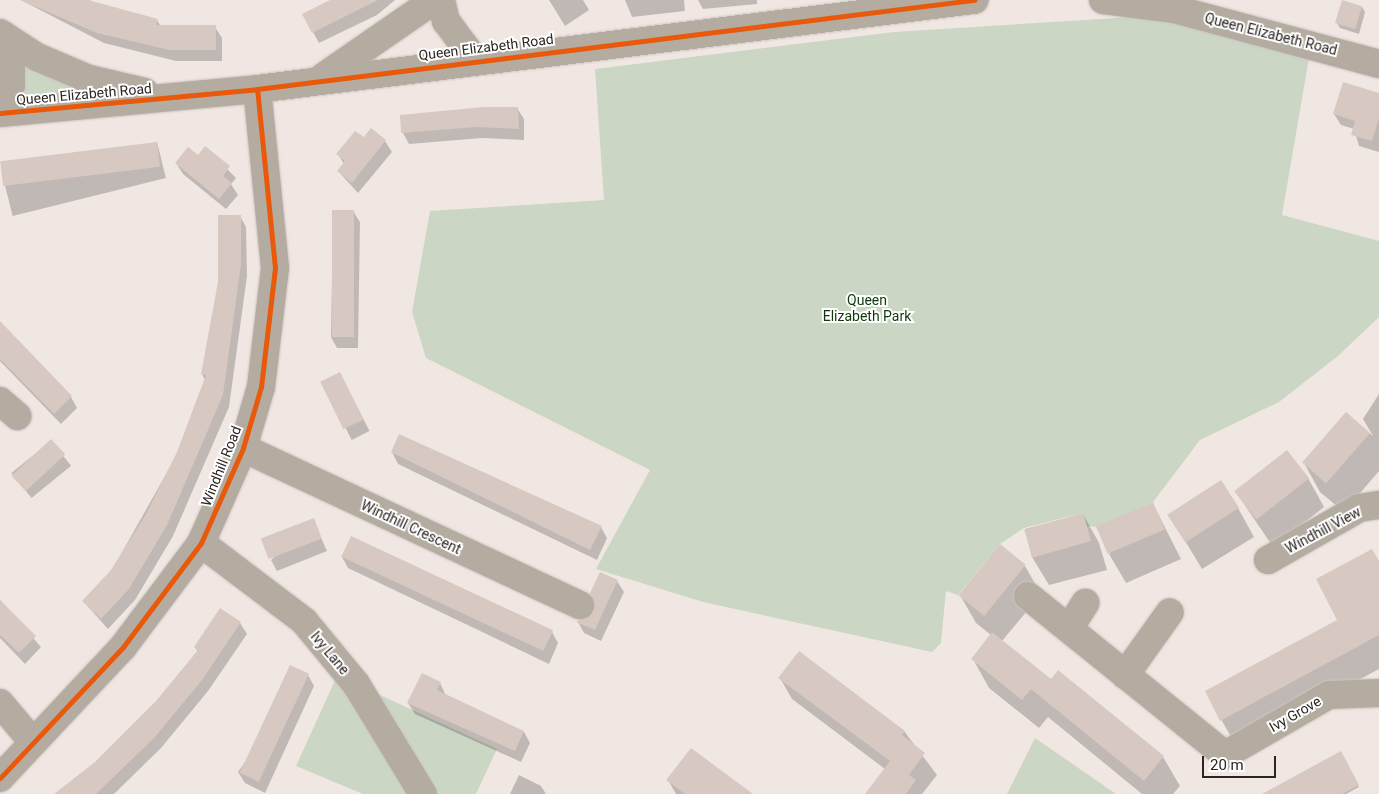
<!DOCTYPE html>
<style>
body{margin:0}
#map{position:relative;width:1379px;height:794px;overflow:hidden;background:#f0e7e3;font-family:Roboto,sans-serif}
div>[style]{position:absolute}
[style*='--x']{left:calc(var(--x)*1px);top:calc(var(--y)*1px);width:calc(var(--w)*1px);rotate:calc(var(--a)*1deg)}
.green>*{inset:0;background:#cbd7c4}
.shadow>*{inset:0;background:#0003;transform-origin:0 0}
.building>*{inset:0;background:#d7c8c1;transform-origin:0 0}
.roads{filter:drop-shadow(0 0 1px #ccc5c1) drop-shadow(0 0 1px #ccc5c1)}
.minor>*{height:28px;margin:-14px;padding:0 14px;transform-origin:14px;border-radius:14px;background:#b4aca1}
.cycleway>*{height:5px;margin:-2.5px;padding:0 2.5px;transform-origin:2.5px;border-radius:2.5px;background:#e8590c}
span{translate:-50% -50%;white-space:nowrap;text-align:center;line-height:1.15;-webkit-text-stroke:4px #fff;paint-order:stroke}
.street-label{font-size:14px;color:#2b2522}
.park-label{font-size:14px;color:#0f390c}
.scale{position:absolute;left:1202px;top:756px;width:74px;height:22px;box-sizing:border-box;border:2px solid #2b2522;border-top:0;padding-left:6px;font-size:15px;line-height:18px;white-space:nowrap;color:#2b2522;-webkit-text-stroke:4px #fff;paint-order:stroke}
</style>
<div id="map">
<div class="green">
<div style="clip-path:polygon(1149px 16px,1309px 58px,1282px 215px,1379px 241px,1379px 317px,1338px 356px,1279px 402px,1200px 440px,1153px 502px,1096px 527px,1087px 526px,1083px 513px,1024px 528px,1000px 544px,958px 595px,946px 591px,941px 643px,932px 652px,703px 602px,596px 569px,650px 470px,426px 358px,412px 312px,430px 211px,604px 200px,595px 69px,894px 32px)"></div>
<div style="clip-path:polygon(3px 35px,169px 97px,0 113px)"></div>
<div style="clip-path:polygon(342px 665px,356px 684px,497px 749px,476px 794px,363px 794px,296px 766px)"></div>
<div style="clip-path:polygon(1035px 738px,1116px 794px,1007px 794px)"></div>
</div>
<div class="shadow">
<div style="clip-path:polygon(21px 0,89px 0,110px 11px,157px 20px,161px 27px,215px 27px,222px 38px,222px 61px,176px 61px,104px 43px)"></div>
<div style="clip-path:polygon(333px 0,395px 0,377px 15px,319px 43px,313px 32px)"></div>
<div style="clip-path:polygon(549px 0,583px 0,589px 10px,565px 26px)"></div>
<div style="clip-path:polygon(625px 0,684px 0,685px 11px,632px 17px)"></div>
<div style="clip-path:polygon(698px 0,757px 0,757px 4px,703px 9px)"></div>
<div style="clip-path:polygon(1362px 7px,1365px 12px,1359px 34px,1340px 28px,1337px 23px)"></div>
<div style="clip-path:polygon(1379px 94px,1379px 152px,1359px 146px,1354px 129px,1341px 125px,1334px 114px)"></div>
<div style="clip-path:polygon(517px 108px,524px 119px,524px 140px,482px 138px,409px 144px,403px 133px,401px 116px)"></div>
<div style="clip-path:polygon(364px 139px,385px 141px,392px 152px,358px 193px,338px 171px,344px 164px,338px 154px)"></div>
<div style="left:157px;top:142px;width:37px;height:158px;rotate:76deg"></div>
<div style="clip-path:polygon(206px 148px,236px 178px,231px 184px,238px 195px,226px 209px,183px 174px,176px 163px,198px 157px)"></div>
<div style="clip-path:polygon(353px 211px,360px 222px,358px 348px,337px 348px,331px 337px,333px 212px)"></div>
<div style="clip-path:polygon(240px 216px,246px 227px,247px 276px,229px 407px,173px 536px,135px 600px,108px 629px,83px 601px,112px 570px,178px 453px,205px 380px,202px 374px)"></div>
<div style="clip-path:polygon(0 323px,71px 397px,77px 408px,61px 424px,0 361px)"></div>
<div style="left:340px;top:373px;width:65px;height:20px;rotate:63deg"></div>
<div style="clip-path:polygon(1379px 394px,1379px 471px,1344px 512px,1320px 492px,1304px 463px,1346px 414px,1373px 436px,1363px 419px)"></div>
<div style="left:51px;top:441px;width:32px;height:51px;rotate:51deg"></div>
<div style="clip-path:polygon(392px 452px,601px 527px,607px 538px,597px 560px,398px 464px)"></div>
<div style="clip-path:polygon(1308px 478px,1324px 507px,1273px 547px,1236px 492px)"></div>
<div style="clip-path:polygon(1153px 504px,1181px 559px,1126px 583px,1109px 554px)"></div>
<div style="clip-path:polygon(1238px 508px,1254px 537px,1202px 569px,1169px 514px)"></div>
<div style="clip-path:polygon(1083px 514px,1099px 543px,1107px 570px,1049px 585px,1032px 557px,1025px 529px)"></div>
<div style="clip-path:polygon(313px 520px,327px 551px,277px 571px,271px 560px)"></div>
<div style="clip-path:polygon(342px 557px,552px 632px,558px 643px,549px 664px,348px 568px)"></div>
<div style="clip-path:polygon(1379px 563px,1379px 669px,1236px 746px,1206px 692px,1339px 620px)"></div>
<div style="clip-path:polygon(1025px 566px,1041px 594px,1002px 641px,1051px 681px,1058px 672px,1163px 757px,1180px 786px,1173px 794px,1142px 794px,1048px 717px,1039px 728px,989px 688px,973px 659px,991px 635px,976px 623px,960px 595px)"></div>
<div style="clip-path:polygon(601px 573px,617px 581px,624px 592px,601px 641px,584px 633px,578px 622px,595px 613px)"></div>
<div style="clip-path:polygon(0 600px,41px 647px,25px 664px,0 638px)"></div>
<div style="clip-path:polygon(221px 610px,240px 623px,247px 634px,208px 691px,161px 748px,114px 794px,56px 794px,96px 762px,157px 702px,198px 652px,195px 647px)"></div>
<div style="clip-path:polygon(308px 675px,314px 686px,265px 793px,245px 783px,238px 772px)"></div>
<div style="clip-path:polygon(780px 678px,904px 731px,937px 775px,922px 794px,867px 794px,885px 769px,792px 699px)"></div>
<div style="clip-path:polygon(440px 683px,446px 696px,524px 732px,530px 743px,521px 762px,415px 714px,408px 703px)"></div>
<div style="clip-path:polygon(1340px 753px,1359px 787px,1346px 794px,1265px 794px)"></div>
<div style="clip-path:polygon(519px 775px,541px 786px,546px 794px,510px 794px)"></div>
<div style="clip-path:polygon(668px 780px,751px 794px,676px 794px)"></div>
</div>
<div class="building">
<div style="clip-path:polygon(20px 0,88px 0,158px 19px,156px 25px,216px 25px,216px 50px,169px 50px,97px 33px)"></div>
<div style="clip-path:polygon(378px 0,312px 33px,302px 14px,330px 0)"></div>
<div style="left:1342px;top:0;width:21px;height:24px;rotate:17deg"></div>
<div style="clip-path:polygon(1343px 82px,1379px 93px,1379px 118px,1372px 141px,1351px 135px,1355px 121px,1333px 114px)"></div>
<div style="clip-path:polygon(484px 107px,518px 107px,519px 129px,475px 127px,401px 133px,400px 115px)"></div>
<div style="clip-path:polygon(371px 128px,386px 140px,352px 183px,337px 171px,345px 161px,336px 154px,355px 131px,364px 137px)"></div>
<div style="left:157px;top:142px;width:25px;height:158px;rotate:83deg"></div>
<div style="clip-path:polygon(205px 146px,230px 166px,223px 176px,232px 183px,219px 199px,175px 163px,188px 147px,198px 155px)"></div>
<div style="left:354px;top:210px;width:127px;height:22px;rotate:90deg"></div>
<div style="clip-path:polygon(218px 215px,241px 215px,241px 264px,223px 395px,167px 525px,129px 589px,101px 619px,82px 601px,111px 570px,146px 514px,177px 452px,206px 375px,201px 374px,218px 282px)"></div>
<div style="clip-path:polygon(0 321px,72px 396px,54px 414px,0 359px)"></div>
<div style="left:340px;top:372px;width:53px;height:22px;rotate:64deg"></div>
<div style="left:1346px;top:412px;width:32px;height:67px;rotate:41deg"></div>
<div style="clip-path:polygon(399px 434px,602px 526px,590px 550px,391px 452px)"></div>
<div style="left:51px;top:439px;width:21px;height:54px;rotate:47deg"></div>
<div style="left:1287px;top:450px;width:36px;height:67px;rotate:52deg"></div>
<div style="left:1221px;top:480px;width:33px;height:64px;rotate:57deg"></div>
<div style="left:1153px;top:502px;width:30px;height:62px;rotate:67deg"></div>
<div style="left:1083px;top:513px;width:29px;height:61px;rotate:74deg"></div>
<div style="left:314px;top:518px;width:22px;height:57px;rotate:69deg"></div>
<div style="left:351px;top:536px;width:223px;height:23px;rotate:25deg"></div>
<div style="left:1000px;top:544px;width:33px;height:66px;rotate:39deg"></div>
<div style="clip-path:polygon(1372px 549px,1379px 561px,1379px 635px,1220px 721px,1205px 691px,1337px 620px,1316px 579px)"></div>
<div style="clip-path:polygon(600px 572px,618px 580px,595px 630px,576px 622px,594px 612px,590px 593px)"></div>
<div style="clip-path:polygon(0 600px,36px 636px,19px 653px,0 635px)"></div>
<div style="clip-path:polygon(220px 608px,241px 622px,202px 680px,155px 737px,96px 794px,54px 794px,95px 762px,156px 701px,198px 650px,194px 647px)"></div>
<div style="clip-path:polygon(992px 632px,1051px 679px,1058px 670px,1164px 756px,1144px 781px,1031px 689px,1022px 700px,971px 659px)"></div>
<div style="clip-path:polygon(799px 651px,905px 731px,902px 735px,925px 753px,909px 775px,916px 780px,906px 794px,865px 794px,890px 761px,778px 678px)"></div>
<div style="left:290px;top:665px;width:21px;height:119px;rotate:25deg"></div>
<div style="clip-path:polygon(422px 673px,441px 682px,437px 690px,524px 731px,515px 751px,407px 703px)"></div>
<div style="clip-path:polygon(691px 748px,753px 794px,685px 794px,666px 780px)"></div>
<div style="clip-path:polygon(1341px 751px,1359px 785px,1342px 794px,1262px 794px)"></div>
</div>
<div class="roads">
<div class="minor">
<div style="--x:441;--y:0;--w:22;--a:77"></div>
<div style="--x:446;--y:21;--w:49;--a:53.4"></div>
<div style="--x:1103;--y:0;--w:72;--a:7.2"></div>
<div style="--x:1174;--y:9;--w:212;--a:15"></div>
<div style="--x:0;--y:33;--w:44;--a:33"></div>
<div style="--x:37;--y:57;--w:56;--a:22.9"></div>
<div style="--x:89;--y:79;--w:57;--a:13.1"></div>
<div style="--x:323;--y:77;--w:135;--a:-34.7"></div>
<div style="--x:0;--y:104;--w:22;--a:-60"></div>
<div style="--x:11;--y:85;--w:32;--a:-90"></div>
<div style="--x:11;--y:53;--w:20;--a:-114"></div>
<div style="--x:0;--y:113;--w:258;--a:-5.3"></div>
<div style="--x:257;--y:89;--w:723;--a:-7.08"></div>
<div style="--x:0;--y:401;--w:23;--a:41"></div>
<div style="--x:243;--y:448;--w:372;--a:25"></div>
<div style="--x:201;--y:543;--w:129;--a:37.1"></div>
<div style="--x:304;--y:621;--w:82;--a:50.5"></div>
<div style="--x:356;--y:684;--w:129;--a:58.7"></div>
<div style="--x:1268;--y:560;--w:105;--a:-29.7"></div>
<div style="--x:1359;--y:508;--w:20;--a:-9"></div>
<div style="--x:1028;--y:596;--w:253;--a:38.9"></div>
<div style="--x:1225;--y:755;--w:120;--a:-30"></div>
<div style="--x:1329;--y:695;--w:50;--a:-2.3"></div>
<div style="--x:1069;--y:629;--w:31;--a:-58"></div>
<div style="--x:1125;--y:675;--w:77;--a:-54.5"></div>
<div style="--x:0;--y:703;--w:51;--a:49.8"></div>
<div style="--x:0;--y:778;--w:180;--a:-46.8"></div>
<div style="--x:123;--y:647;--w:130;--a:-53.1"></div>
<div style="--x:201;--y:543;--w:104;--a:-66.1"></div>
<div style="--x:243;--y:448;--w:64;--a:-73.6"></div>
<div style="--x:261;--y:387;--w:120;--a:-83.3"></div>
<div style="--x:275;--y:268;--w:180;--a:-95.7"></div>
</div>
</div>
<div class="cycleway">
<div style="--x:0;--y:113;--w:258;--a:-5.3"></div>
<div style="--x:257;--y:89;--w:723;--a:-7.08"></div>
<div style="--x:0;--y:778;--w:180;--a:-46.8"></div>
<div style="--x:123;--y:647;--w:130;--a:-53.1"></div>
<div style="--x:201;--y:543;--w:104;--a:-66.1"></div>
<div style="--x:243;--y:448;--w:64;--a:-73.6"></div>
<div style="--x:261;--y:387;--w:120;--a:-83.3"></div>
<div style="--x:275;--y:268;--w:180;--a:-95.7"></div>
</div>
<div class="street-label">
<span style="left:1271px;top:34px;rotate:14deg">Queen Elizabeth Road</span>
<span style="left:486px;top:47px;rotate:-7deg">Queen Elizabeth Road</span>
<span style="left:84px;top:94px;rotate:-5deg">Queen Elizabeth Road</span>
<span style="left:221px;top:466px;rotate:-68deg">Windhill Road</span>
<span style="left:411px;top:527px;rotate:25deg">Windhill Crescent</span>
<span style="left:1323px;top:530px;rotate:-28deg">Windhill View</span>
<span style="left:330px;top:653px;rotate:50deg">Ivy Lane</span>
<span style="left:1295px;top:714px;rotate:-30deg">Ivy Grove</span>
</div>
<div class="park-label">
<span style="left:867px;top:308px">Queen<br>Elizabeth Park</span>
</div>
<div class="scale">20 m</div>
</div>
